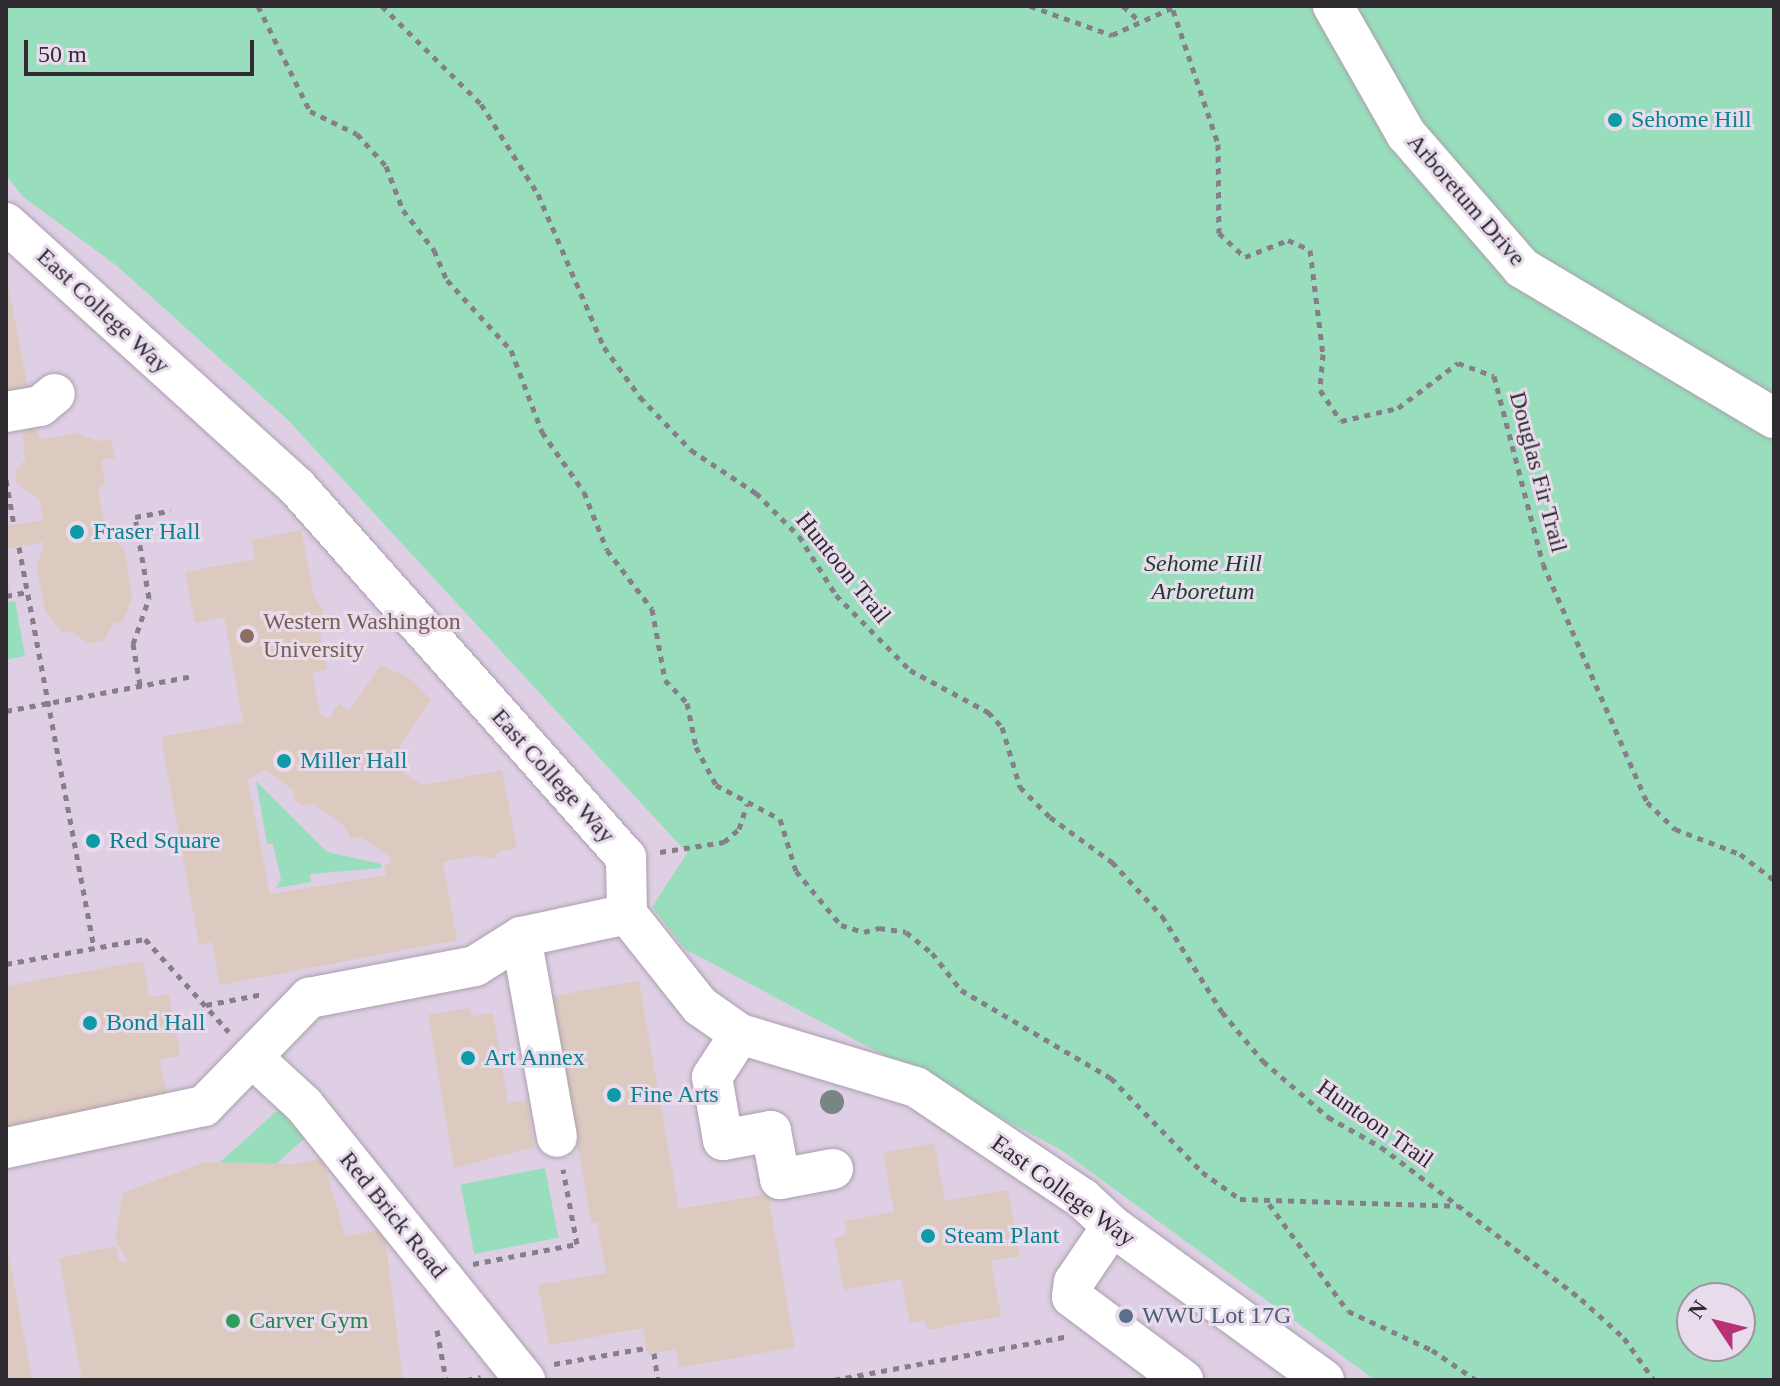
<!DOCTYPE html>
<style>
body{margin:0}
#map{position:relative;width:1780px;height:1386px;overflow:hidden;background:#e8dcec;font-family:"Times New Roman",serif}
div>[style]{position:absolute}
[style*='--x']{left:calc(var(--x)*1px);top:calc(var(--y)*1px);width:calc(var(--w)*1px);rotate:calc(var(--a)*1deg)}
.built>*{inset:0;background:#dfcfe5}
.green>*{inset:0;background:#98debc;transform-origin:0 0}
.building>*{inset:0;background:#dcc9bf}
.path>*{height:5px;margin-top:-2.5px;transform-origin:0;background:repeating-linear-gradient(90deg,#867e89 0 6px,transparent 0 12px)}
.roads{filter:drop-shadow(0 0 2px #aa9fae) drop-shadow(0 0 2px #aa9fae)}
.minor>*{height:40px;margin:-20px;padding:0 20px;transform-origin:20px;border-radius:20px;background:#fff}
.trees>*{width:24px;height:24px;margin:-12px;border-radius:50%;background:#778684}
.dots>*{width:22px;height:22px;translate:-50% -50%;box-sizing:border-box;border:4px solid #e8dcec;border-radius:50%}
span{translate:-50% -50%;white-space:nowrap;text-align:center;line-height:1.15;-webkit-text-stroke:6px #e8dcec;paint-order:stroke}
.culture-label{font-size:24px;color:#0d838f}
.left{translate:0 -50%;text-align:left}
.street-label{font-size:24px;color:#302b31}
.park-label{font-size:24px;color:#1b3f2f;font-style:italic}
.education-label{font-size:24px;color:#785e54}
.service-label{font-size:24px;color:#4e5e75}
.leisure-label{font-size:24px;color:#27864d}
.frame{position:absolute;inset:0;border:8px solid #302b31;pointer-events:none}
.north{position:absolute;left:1676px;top:1282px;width:80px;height:80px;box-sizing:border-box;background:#e8dcec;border:2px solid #9e95a1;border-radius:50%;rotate:305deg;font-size:22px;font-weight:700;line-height:32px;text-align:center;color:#302b31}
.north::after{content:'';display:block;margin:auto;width:28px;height:36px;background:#b73174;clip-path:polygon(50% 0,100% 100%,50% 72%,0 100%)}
.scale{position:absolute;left:24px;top:40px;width:230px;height:36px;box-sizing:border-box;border:4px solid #302b31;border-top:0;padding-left:10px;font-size:24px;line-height:28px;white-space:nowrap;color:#302b31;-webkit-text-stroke:6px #e8dcec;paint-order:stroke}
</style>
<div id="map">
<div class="built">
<div style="clip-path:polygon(6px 175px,22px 196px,117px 266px,288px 420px,687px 853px,652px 907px,1061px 1150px,1375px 1380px,6px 1380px)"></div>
</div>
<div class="green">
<div style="clip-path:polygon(evenodd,6px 6px,1774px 6px,1774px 1380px,1375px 1380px,1061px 1150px,685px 949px,652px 907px,687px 853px,288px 420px,117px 266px,22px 196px,6px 175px,6px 6px,1692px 1298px,1740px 1298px,1740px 1346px,1692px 1346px,1692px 1298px)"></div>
<div style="clip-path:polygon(15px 601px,25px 656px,6px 660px,6px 602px)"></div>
<div style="clip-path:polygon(256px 781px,327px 852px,381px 864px,382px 868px,310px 874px,311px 882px,276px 888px,281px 880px,273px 844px,267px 844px)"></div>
<div style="left:279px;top:1109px;width:39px;height:167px;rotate:48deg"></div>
<div style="left:545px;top:1168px;width:71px;height:86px;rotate:79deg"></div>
</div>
<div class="building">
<div style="clip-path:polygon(6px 274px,30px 398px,6px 403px)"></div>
<div style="clip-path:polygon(35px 426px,40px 440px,75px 433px,98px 441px,111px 439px,115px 458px,101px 460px,105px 483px,98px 490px,105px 527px,125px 551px,132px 596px,123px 622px,114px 623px,104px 641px,87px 644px,72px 631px,62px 633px,45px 611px,37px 567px,44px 542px,6px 549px,6px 526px,43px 520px,40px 500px,17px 484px,15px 471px,25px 460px,23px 433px)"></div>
<div style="clip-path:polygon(evenodd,301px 530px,314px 597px,324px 611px,318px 620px,327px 670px,312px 673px,320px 713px,328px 719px,339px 704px,349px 711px,381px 665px,409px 678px,431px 700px,399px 746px,409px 753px,398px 769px,422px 785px,502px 770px,517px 848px,498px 852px,494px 859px,477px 855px,443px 862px,457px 940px,220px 985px,212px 942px,199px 945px,161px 737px,243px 722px,224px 617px,195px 623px,185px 572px,255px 559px,251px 540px,301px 530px,265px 770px,294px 790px,294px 799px,303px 805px,313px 804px,342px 824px,352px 839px,361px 837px,390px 857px,391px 863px,384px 864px,386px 875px,270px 894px,248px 780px,265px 770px)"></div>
<div style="clip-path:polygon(6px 574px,11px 592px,6px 593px)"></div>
<div style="clip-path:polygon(143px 961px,149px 997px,169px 994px,179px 1049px,180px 1056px,160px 1060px,167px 1098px,6px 1128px,6px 986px)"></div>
<div style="clip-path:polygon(639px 981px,679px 1209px,768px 1194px,795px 1347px,679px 1368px,676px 1349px,647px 1354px,643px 1328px,549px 1345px,538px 1285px,606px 1273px,597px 1222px,591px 1223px,552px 996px)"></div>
<div style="clip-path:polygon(470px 1008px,472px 1016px,493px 1013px,508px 1103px,527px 1100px,534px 1147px,454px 1168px,428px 1015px)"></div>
<div style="clip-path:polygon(934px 1143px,945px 1201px,1008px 1190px,1020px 1256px,991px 1261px,1001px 1316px,927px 1330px,925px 1320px,910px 1323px,901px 1279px,844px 1290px,834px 1238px,847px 1235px,845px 1221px,894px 1212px,883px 1153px)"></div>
<div style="clip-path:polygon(323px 1158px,345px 1236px,384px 1229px,403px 1380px,82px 1380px,59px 1258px,116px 1246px,119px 1262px,127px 1261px,115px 1239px,123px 1193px,205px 1162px,293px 1164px)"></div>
<div style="clip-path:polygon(6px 1250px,8px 1250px,32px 1380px,6px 1380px)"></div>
</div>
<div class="path">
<div style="--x:258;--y:6;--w:117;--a:63.7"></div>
<div style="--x:310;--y:111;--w:52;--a:26.1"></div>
<div style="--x:357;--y:134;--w:43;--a:47.8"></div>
<div style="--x:386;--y:166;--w:47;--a:68.9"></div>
<div style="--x:403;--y:210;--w:51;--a:52.2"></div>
<div style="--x:434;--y:250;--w:33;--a:67"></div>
<div style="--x:447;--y:280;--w:95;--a:47.6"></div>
<div style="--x:511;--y:350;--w:88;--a:69.3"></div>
<div style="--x:542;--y:432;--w:73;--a:55"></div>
<div style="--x:584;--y:492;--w:62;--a:68.4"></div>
<div style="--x:607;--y:550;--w:74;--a:52.7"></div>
<div style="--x:652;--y:609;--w:72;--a:79.6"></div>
<div style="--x:665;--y:680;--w:32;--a:46"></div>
<div style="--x:687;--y:703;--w:45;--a:78.4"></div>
<div style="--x:696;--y:747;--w:43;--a:62.2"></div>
<div style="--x:716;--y:785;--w:72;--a:28"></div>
<div style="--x:780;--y:819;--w:54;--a:72.9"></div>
<div style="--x:796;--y:871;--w:70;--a:50.2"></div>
<div style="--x:841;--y:925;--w:24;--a:17"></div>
<div style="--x:864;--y:932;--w:16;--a:-15"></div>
<div style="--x:879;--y:928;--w:27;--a:8"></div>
<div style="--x:906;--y:932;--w:33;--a:39"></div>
<div style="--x:932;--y:953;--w:47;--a:51.9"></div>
<div style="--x:961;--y:990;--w:174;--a:30.4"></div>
<div style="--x:1111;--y:1078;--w:131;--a:45.9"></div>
<div style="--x:1202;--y:1172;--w:47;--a:35.4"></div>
<div style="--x:1240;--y:1199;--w:217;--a:1.8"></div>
<div style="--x:382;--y:6;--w:139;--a:44.7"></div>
<div style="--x:481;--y:104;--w:107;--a:57.7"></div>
<div style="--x:538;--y:194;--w:167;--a:66.7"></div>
<div style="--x:604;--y:347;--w:62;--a:54.2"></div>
<div style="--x:640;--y:397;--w:74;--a:46.1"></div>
<div style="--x:691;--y:450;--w:78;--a:33.5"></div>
<div style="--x:756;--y:493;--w:61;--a:45"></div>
<div style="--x:799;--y:536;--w:70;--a:57.9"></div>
<div style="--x:836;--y:595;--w:105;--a:45.4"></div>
<div style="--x:910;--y:670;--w:89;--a:28.3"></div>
<div style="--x:988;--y:712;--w:21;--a:47"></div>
<div style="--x:1002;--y:727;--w:63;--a:73.3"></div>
<div style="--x:1020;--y:787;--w:42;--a:45"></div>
<div style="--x:1050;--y:817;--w:77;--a:36"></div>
<div style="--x:1112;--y:862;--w:74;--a:47.2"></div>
<div style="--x:1162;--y:916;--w:113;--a:58"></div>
<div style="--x:1222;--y:1012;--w:64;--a:50.1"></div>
<div style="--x:1263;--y:1061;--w:86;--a:40.7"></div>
<div style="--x:1328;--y:1117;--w:61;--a:29.5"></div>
<div style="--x:1381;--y:1147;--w:251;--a:37.2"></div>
<div style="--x:1581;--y:1299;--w:58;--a:42.2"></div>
<div style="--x:1624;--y:1338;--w:52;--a:54.5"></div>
<div style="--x:1030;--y:6;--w:87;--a:19.5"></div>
<div style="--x:1112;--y:35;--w:70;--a:-24.4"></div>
<div style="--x:1123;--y:6;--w:24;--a:42"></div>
<div style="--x:1173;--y:10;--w:141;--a:71.4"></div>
<div style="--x:1218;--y:144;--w:89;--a:89.4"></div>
<div style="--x:1219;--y:233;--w:35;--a:43"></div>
<div style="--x:1245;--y:257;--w:46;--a:-21.6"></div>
<div style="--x:1288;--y:240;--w:24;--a:24"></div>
<div style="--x:1310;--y:250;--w:105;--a:82.9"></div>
<div style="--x:1323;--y:354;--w:36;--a:95"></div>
<div style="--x:1320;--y:390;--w:37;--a:56"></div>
<div style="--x:1341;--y:421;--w:58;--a:-12.8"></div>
<div style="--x:1398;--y:408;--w:75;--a:-36.9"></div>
<div style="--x:1458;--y:363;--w:38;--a:20"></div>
<div style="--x:1494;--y:376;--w:194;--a:75.4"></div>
<div style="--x:1543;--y:564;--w:260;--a:66.4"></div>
<div style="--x:1647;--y:802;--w:39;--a:44"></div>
<div style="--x:1675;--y:829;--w:70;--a:21"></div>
<div style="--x:1740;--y:854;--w:43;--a:37.4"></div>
<div style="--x:6;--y:480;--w:46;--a:79.9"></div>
<div style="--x:19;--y:547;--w:408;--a:79.4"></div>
<div style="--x:6;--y:596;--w:21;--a:-11"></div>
<div style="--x:140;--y:685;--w:42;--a:-99.7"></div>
<div style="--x:133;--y:644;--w:49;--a:-70.8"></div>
<div style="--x:149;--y:598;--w:82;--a:-99.8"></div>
<div style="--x:135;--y:517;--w:36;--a:-10"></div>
<div style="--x:6;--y:711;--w:190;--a:-10.6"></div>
<div style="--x:660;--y:852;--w:65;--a:-8.9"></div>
<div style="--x:724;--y:842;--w:20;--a:-41"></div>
<div style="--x:739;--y:829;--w:26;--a:-72"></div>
<div style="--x:6;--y:964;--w:141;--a:-10.2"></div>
<div style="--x:145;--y:939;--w:125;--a:47.9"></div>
<div style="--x:206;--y:1005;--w:58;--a:-10.9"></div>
<div style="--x:1269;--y:1204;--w:133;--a:53.6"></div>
<div style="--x:1348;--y:1311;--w:93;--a:24.9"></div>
<div style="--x:1432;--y:1350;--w:53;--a:34.3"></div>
<div style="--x:473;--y:1264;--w:106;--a:-10.9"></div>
<div style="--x:577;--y:1244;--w:76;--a:-100.6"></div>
<div style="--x:437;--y:1330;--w:51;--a:79.8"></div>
<div style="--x:654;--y:1353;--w:27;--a:82"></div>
<div style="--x:554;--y:1364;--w:93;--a:-9.9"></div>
<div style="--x:467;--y:1380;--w:14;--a:-12"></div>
<div style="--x:834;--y:1380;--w:238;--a:-10.6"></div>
</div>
<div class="roads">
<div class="minor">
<div style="--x:1333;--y:6;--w:147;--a:60.3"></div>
<div style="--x:1406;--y:134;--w:177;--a:49.1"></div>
<div style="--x:1522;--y:268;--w:293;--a:30.8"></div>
<div style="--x:6;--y:223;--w:393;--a:42.2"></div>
<div style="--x:297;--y:487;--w:495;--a:48.4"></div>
<div style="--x:626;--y:857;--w:57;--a:89"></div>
<div style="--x:627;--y:914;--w:117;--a:51.6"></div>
<div style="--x:700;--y:1006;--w:49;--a:35"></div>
<div style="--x:740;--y:1034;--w:184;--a:16.8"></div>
<div style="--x:916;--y:1087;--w:200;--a:33.8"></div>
<div style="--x:1082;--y:1198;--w:41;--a:43"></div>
<div style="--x:1112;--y:1226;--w:262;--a:36"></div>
<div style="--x:6;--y:412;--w:35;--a:-10"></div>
<div style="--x:40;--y:406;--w:19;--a:-39"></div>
<div style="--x:521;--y:937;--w:203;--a:79.8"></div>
<div style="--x:740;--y:1034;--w:51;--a:123.1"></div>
<div style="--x:712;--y:1077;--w:64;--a:80.1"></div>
<div style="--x:723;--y:1140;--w:49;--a:-10.6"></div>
<div style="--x:771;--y:1131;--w:49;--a:79.4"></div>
<div style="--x:780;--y:1179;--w:54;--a:-10.7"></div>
<div style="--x:252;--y:1057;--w:71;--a:42.7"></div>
<div style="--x:304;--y:1105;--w:353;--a:51.2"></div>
<div style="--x:6;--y:1148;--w:202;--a:-12"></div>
<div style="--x:204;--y:1106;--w:151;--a:-45.8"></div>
<div style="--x:309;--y:998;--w:169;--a:-10.9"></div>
<div style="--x:475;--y:966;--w:54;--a:-32.2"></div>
<div style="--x:521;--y:937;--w:108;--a:-12.2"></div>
<div style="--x:1112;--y:1226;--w:68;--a:124.2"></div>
<div style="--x:1074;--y:1282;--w:15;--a:98"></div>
<div style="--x:1072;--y:1297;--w:139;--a:36.8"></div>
</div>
</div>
<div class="trees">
<div style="left:832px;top:1102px"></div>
</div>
<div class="dots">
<div style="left:1615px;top:120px;background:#0f9aa8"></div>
<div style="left:77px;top:532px;background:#0f9aa8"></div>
<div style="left:247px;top:636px;background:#8d6e63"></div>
<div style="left:284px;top:761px;background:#0f9aa8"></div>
<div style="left:93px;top:841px;background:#0f9aa8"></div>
<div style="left:90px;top:1023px;background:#0f9aa8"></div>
<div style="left:468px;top:1058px;background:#0f9aa8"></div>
<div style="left:614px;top:1095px;background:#0f9aa8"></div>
<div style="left:928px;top:1236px;background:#0f9aa8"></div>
<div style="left:1126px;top:1316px;background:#5c6f8a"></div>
<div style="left:233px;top:1321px;background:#2e9e5b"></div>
</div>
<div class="culture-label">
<span class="left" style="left:1631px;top:120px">Sehome Hill</span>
<span class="left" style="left:93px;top:532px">Fraser Hall</span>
<span class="left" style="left:300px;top:761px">Miller Hall</span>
<span class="left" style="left:109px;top:841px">Red Square</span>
<span class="left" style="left:106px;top:1023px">Bond Hall</span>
<span class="left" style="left:484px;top:1058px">Art Annex</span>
<span class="left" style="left:630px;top:1095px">Fine Arts</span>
<span class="left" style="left:944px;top:1236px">Steam Plant</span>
</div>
<div class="street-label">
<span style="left:1466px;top:200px;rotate:49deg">Arboretum Drive</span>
<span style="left:103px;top:311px;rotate:43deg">East College Way</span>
<span style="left:1538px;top:472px;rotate:75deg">Douglas Fir Trail</span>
<span style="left:843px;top:568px;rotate:51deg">Huntoon Trail</span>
<span style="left:553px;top:776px;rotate:48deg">East College Way</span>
<span style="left:1375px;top:1124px;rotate:35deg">Huntoon Trail</span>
<span style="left:1063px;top:1191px;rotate:36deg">East College Way</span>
<span style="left:393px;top:1215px;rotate:51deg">Red Brick Road</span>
</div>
<div class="park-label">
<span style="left:1203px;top:578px">Sehome Hill<br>Arboretum</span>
</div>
<div class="education-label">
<span class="left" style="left:263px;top:636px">Western Washington<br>University</span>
</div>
<div class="service-label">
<span class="left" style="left:1142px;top:1316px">WWU Lot 17G</span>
</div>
<div class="leisure-label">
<span class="left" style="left:249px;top:1321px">Carver Gym</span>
</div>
<div class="frame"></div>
<div class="north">N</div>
<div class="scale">50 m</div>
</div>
